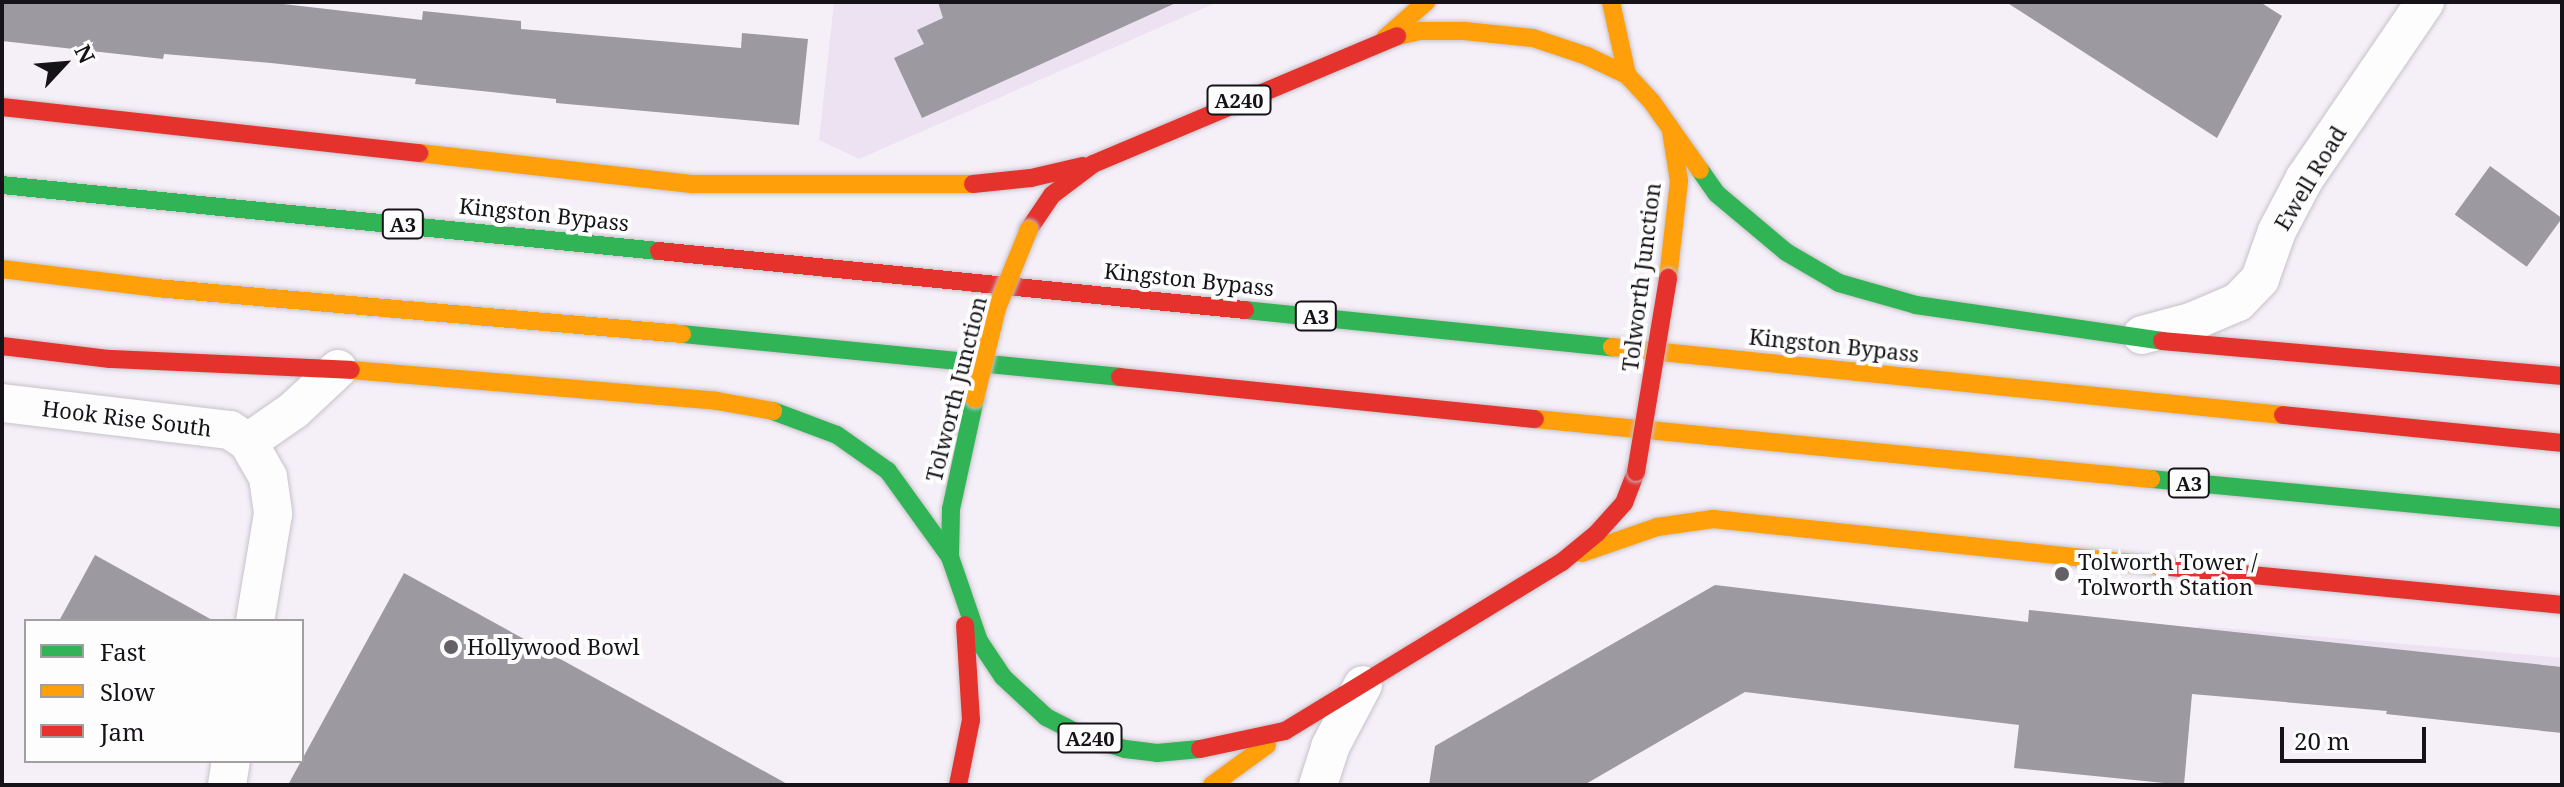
<!DOCTYPE html>
<style>
body{margin:0}
#map{position:relative;width:2564px;height:787px;overflow:hidden;background:#f5eff8;font-family:"Noto Serif",serif}
div>[style]{position:absolute}
[style*='--x']{left:calc(var(--x)*1px);top:calc(var(--y)*1px);width:calc(var(--w)*1px);rotate:calc(var(--a)*1deg)}
.built>*{inset:0;background:#ede2f2;transform-origin:0 0}
.building>*{inset:0;background:#9c99a0;transform-origin:0 0}
.roads{filter:drop-shadow(0 0 2px #c7c2c9) drop-shadow(0 0 2px #c7c2c9)}
.street>*{height:38px;margin:-19px;padding:0 19px;transform-origin:19px;border-radius:19px;background:#fefdfe}
.fast>*{height:18px;margin:-9px;padding:0 9px;transform-origin:9px;border-radius:9px;background:#30b455}
.slow>*{height:18px;margin:-9px;padding:0 9px;transform-origin:9px;border-radius:9px;background:#ff9f0a}
.jam>*{height:18px;margin:-9px;padding:0 9px;transform-origin:9px;border-radius:9px;background:#e5322d}
.bridges{filter:drop-shadow(0 0 2px #c7c2c9) drop-shadow(0 0 2px #c7c2c9)}
.slow-bridge>*{height:18px;margin:-9px;padding:0 9px;transform-origin:9px;border-radius:9px;background:#ff9f0a}
.jam-bridge>*{height:18px;margin:-9px;padding:0 9px;transform-origin:9px;border-radius:9px;background:#e5322d}
.dots>*{width:22px;height:22px;translate:-50% -50%;box-sizing:border-box;border:4px solid #fdfdfd;border-radius:50%}
span{translate:-50% -50%;white-space:nowrap;text-align:center;line-height:1.15;-webkit-text-stroke:8px #fdfdfd;paint-order:stroke}
.shield-label span{padding:2px 6px;background:#fdfdfd;border:2px solid;border-radius:6px;-webkit-text-stroke-width:0}
.shield-label{font-size:20px;color:#161318;font-weight:700}
.street-label{font-size:22px;color:#161318}
.poi-label{font-size:22px;color:#161318}
.left{translate:0 -50%;text-align:left}
.frame{position:absolute;inset:0;border:4px solid #161318;pointer-events:none}
.legend{position:absolute;left:24px;top:619px;width:280px;height:144px;box-sizing:border-box;background:#fdfdfd;border:2px solid #a19fa1;margin:0;padding:10px 14px;list-style:none;font-size:24px;color:#161318}
.legend li{display:flex;align-items:center;gap:16px;height:40px}
.legend b{width:40px;border:2px solid #a19fa1}
.north{position:absolute;left:24px;top:24px;width:80px;height:80px;-webkit-text-stroke:6px #fdfdfd;paint-order:stroke;rotate:64deg;font-size:22px;font-weight:700;line-height:32px;text-align:center;color:#161318}
.north::after{content:'';display:block;margin:auto;width:28px;height:36px;background:#161318;clip-path:polygon(50% 0,100% 100%,50% 72%,0 100%)}
.scale{position:absolute;left:2280px;top:727px;width:146px;height:36px;box-sizing:border-box;border:4px solid #161318;border-top:0;padding-left:10px;font-size:24px;line-height:28px;white-space:nowrap;color:#161318;-webkit-text-stroke:6px #fdfdfd;paint-order:stroke}
</style>
<div id="map">
<div class="built">
<div style="clip-path:polygon(834px 2px,1218px 2px,859px 159px,819px 140px)"></div>
<div style="left:2198px;top:626px;width:365px;height:39px;rotate:5deg"></div>
</div>
<div class="building">
<div style="clip-path:polygon(2px 2px,266px 2px,422px 20px,423px 11px,521px 21px,521px 29px,741px 48px,742px 33px,808px 39px,799px 125px,556px 103px,556px 99px,415px 84px,416px 79px,271px 63px,164px 54px,163px 59px,2px 41px)"></div>
<div style="clip-path:polygon(938px 2px,1178px 2px,922px 118px,894px 58px,924px 44px,917px 30px,943px 18px)"></div>
<div style="clip-path:polygon(2006px 2px,2260px 2px,2282px 16px,2217px 138px)"></div>
<div style="left:2490px;top:166px;width:89px;height:60px;rotate:36deg"></div>
<div style="clip-path:polygon(95px 555px,214px 621px,59px 621px)"></div>
<div style="clip-path:polygon(404px 573px,673px 721px,789px 785px,288px 785px)"></div>
<div style="clip-path:polygon(1715px 585px,2028px 622px,2029px 610px,2562px 667px,2562px 733px,2386px 714px,2387px 711px,2192px 694px,2184px 785px,2014px 768px,2019px 725px,1745px 692px,1584px 785px,1429px 785px,1435px 746px)"></div>
</div>
<div class="roads">
<div class="street">
<div style="--x:2142;--y:335;--w:51;--a:-14.9"></div>
<div style="--x:2191;--y:322;--w:51;--a:-23.1"></div>
<div style="--x:2238;--y:302;--w:32;--a:-46"></div>
<div style="--x:2260;--y:279;--w:51;--a:-70.5"></div>
<div style="--x:2277;--y:231;--w:60;--a:-62.2"></div>
<div style="--x:2305;--y:178;--w:213;--a:-55.7"></div>
<div style="--x:2;--y:403;--w:230;--a:6.8"></div>
<div style="--x:230;--y:430;--w:22;--a:34"></div>
<div style="--x:248;--y:442;--w:40;--a:60.3"></div>
<div style="--x:268;--y:477;--w:37;--a:82"></div>
<div style="--x:273;--y:514;--w:109;--a:99.5"></div>
<div style="--x:248;--y:442;--w:56;--a:-34.8"></div>
<div style="--x:294;--y:410;--w:60;--a:-43"></div>
<div style="--x:227;--y:785;--w:24;--a:-81"></div>
<div style="--x:1318;--y:785;--w:40;--a:-72"></div>
<div style="--x:1330;--y:747;--w:70;--a:-62"></div>
</div>
<div class="fast">
<div style="--x:1700;--y:170;--w:29;--a:55"></div>
<div style="--x:1717;--y:194;--w:90;--a:40"></div>
<div style="--x:1786;--y:252;--w:61;--a:30.3"></div>
<div style="--x:1839;--y:283;--w:80;--a:15.9"></div>
<div style="--x:1916;--y:305;--w:249;--a:8.3"></div>
<div style="--x:2;--y:185;--w:660;--a:5.74"></div>
<div style="--x:1245;--y:310;--w:369;--a:5.8"></div>
<div style="--x:682;--y:334;--w:440;--a:5.6"></div>
<div style="--x:975;--y:399;--w:113;--a:102.3"></div>
<div style="--x:951;--y:509;--w:48;--a:91.2"></div>
<div style="--x:950;--y:557;--w:89;--a:71"></div>
<div style="--x:979;--y:641;--w:43;--a:56.3"></div>
<div style="--x:1003;--y:677;--w:59;--a:42.9"></div>
<div style="--x:1046;--y:717;--w:39;--a:27"></div>
<div style="--x:1081;--y:735;--w:46;--a:17.7"></div>
<div style="--x:1125;--y:749;--w:32;--a:7"></div>
<div style="--x:1157;--y:753;--w:43;--a:-5.3"></div>
<div style="--x:773;--y:411;--w:68;--a:20.6"></div>
<div style="--x:837;--y:435;--w:62;--a:35.2"></div>
<div style="--x:888;--y:471;--w:106;--a:54.2"></div>
<div style="--x:2151;--y:479;--w:413;--a:5.4"></div>
</div>
<div class="slow">
<div style="--x:1611;--y:2;--w:75;--a:77.6"></div>
<div style="--x:1397;--y:36;--w:25;--a:-12"></div>
<div style="--x:1421;--y:31;--w:43;--a:0"></div>
<div style="--x:1464;--y:31;--w:69;--a:5.8"></div>
<div style="--x:1533;--y:38;--w:57;--a:18.4"></div>
<div style="--x:1587;--y:56;--w:44;--a:25.4"></div>
<div style="--x:1627;--y:75;--w:37;--a:47"></div>
<div style="--x:1652;--y:102;--w:83;--a:54.8"></div>
<div style="--x:1385;--y:38;--w:55;--a:-41.3"></div>
<div style="--x:419;--y:153;--w:276;--a:6.5"></div>
<div style="--x:693;--y:184;--w:280;--a:0"></div>
<div style="--x:2;--y:269;--w:155;--a:7"></div>
<div style="--x:156;--y:288;--w:528;--a:5"></div>
<div style="--x:1668;--y:278;--w:98;--a:-83.5"></div>
<div style="--x:1679;--y:181;--w:51;--a:-99.1"></div>
<div style="--x:1612;--y:347;--w:674;--a:5.79"></div>
<div style="--x:351;--y:370;--w:367;--a:4.8"></div>
<div style="--x:717;--y:401;--w:57;--a:10.1"></div>
<div style="--x:1535;--y:419;--w:619;--a:5.56"></div>
<div style="--x:1582;--y:553;--w:79;--a:-19.1"></div>
<div style="--x:1657;--y:527;--w:57;--a:-8.1"></div>
<div style="--x:1713;--y:519;--w:448;--a:6"></div>
<div style="--x:1212;--y:785;--w:68;--a:-36"></div>
</div>
<div class="jam">
<div style="--x:2;--y:107;--w:420;--a:6.3"></div>
<div style="--x:973;--y:184;--w:58;--a:-5.9"></div>
<div style="--x:1031;--y:178;--w:53;--a:-13"></div>
<div style="--x:1029;--y:229;--w:41;--a:-55.9"></div>
<div style="--x:1052;--y:195;--w:51;--a:-37.1"></div>
<div style="--x:1093;--y:164;--w:330;--a:-22.8"></div>
<div style="--x:659;--y:251;--w:589;--a:5.75"></div>
<div style="--x:2162;--y:341;--w:402;--a:5"></div>
<div style="--x:2;--y:346;--w:109;--a:6.9"></div>
<div style="--x:110;--y:359;--w:241;--a:2.6"></div>
<div style="--x:1120;--y:377;--w:417;--a:5.8"></div>
<div style="--x:2283;--y:415;--w:280;--a:5.7"></div>
<div style="--x:2159;--y:566;--w:405;--a:5.5"></div>
<div style="--x:1200;--y:749;--w:87;--a:-12"></div>
<div style="--x:1285;--y:731;--w:324;--a:-31.4"></div>
<div style="--x:1562;--y:562;--w:45;--a:-39.6"></div>
<div style="--x:1597;--y:533;--w:40;--a:-48"></div>
<div style="--x:1624;--y:503;--w:33;--a:-69"></div>
<div style="--x:958;--y:785;--w:66;--a:-78.7"></div>
<div style="--x:971;--y:720;--w:95;--a:-93.6"></div>
</div>
</div>
<div class="bridges">
<div class="slow-bridge">
<div style="--x:975;--y:399;--w:94;--a:-76.4"></div>
<div style="--x:997;--y:308;--w:85;--a:-67.9"></div>
</div>
<div class="jam-bridge">
<div style="--x:1636;--y:472;--w:197;--a:-80.6"></div>
</div>
</div>
<div class="dots">
<div style="left:2062px;top:574px;background:#646066"></div>
<div style="left:451px;top:647px;background:#646066"></div>
</div>
<div class="shield-label">
<span style="left:1239px;top:100px">A240</span>
<span style="left:403px;top:224px">A3</span>
<span style="left:1316px;top:316px">A3</span>
<span style="left:2189px;top:483px">A3</span>
<span style="left:1090px;top:738px">A240</span>
</div>
<div class="street-label">
<span style="left:2310px;top:178px;rotate:-59deg">Ewell Road</span>
<span style="left:544px;top:214px;rotate:6deg">Kingston Bypass</span>
<span style="left:1641px;top:277px;rotate:-83deg">Tolworth Junction</span>
<span style="left:1189px;top:279px;rotate:6deg">Kingston Bypass</span>
<span style="left:1834px;top:345px;rotate:6deg">Kingston Bypass</span>
<span style="left:956px;top:389px;rotate:-76deg">Tolworth Junction</span>
<span style="left:127px;top:418px;rotate:7deg">Hook Rise South</span>
</div>
<div class="poi-label">
<span class="left" style="left:2078px;top:574px">Tolworth Tower /<br>Tolworth Station</span>
<span class="left" style="left:467px;top:647px">Hollywood Bowl</span>
</div>
<div class="frame"></div>
<ul class="legend">
<li><b style="height:10px;background:#30b455"></b>Fast</li>
<li><b style="height:10px;background:#ff9f0a"></b>Slow</li>
<li><b style="height:10px;background:#e5322d"></b>Jam</li>
</ul>
<div class="north">N</div>
<div class="scale">20 m</div>
</div>
